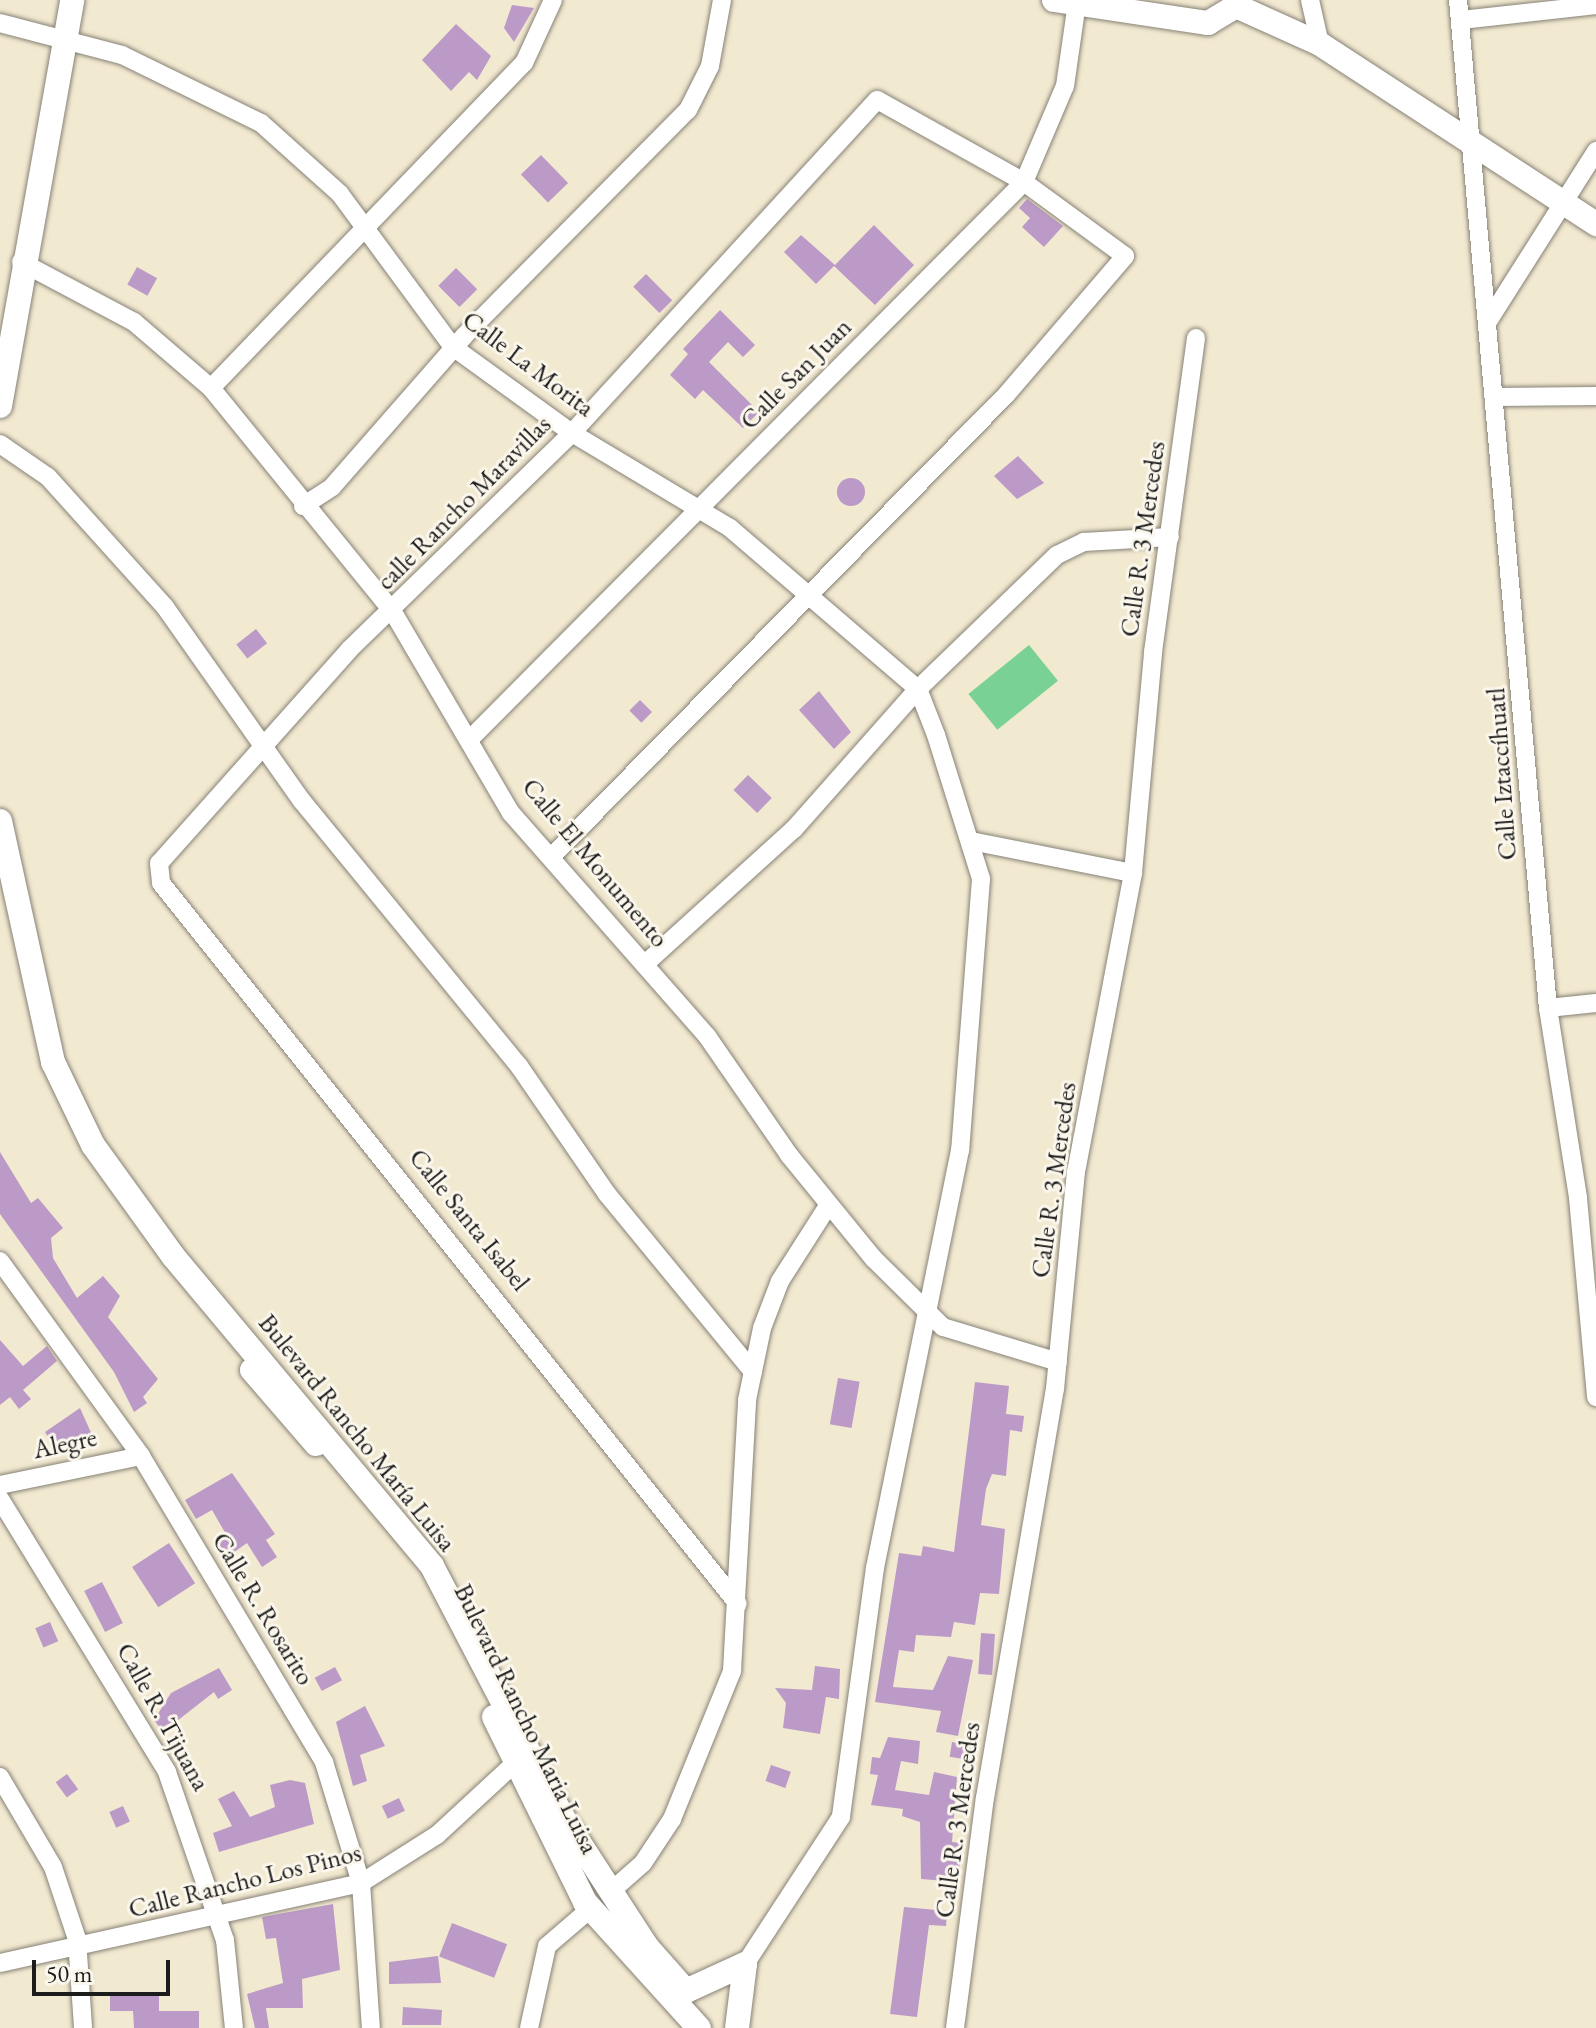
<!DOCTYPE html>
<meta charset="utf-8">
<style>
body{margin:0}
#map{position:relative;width:1596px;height:2028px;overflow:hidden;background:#f2e9d1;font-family:"EB Garamond",serif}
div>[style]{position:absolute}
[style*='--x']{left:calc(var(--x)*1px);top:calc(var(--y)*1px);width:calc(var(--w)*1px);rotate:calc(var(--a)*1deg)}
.green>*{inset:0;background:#7ad196;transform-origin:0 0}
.building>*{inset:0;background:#bc9ac7;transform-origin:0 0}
.round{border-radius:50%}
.roads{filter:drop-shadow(0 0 2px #878276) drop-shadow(0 0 2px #878276)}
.street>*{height:18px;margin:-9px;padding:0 9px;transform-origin:9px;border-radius:9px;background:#fff}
.secondary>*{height:24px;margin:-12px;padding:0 12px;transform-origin:12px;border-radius:12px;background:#fff}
span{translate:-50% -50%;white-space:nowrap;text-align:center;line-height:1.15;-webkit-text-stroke:6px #fbf7ec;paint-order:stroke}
.street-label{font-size:26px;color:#1c1c1c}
.scale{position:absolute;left:32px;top:1960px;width:138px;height:36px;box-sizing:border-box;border:4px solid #1c1c1c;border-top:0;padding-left:10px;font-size:24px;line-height:28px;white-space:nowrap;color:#1c1c1c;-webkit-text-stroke:6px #fbf7ec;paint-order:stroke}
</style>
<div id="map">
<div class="green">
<div style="left:1029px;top:645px;width:46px;height:78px;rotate:51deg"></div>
</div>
<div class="building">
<div style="clip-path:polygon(512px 5px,534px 8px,514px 42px,504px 28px)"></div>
<div style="clip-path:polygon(456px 24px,491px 56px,477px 80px,469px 72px,451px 91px,422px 60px)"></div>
<div style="left:541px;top:155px;width:39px;height:28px;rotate:46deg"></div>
<div style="clip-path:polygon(1027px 199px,1063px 226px,1044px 247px,1022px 227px,1030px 218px,1019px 208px)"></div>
<div style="clip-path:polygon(874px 225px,914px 265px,875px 305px,834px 266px,816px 284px,784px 252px,801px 235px,835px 265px)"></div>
<div style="left:137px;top:267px;width:23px;height:20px;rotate:29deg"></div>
<div style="left:456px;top:268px;width:30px;height:25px;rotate:45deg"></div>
<div style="left:646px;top:274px;width:37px;height:18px;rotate:45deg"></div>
<div style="clip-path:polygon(720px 310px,755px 345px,743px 357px,728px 342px,709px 362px,759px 412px,743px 428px,703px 390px,695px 399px,670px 375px,688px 354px,683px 349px)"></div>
<div style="clip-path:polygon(1018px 456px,1044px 483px,1017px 499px,994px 476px)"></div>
<div class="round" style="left:837px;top:478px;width:28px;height:28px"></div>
<div style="left:256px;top:629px;width:18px;height:25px;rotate:52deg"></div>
<div style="clip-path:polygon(819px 691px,851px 732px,834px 749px,799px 710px)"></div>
<div style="left:640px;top:700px;width:17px;height:15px;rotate:45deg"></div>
<div style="left:748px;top:775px;width:33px;height:21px;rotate:44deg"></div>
<div style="clip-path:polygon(0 1152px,31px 1203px,38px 1198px,63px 1228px,51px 1238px,53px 1258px,77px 1298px,103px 1276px,120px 1296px,108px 1317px,158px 1379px,143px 1397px,147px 1403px,134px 1412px,114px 1372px,0 1214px)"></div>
<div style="clip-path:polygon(0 1340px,23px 1366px,47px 1346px,57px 1361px,23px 1390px,31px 1399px,19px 1409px,10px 1397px,0 1405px)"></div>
<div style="left:838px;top:1378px;width:22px;height:47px;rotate:10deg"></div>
<div style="clip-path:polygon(975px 1382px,1009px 1386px,1006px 1414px,1024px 1416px,1022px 1432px,1010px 1430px,1006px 1476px,992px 1474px,986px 1489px,981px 1525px,1005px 1529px,999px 1594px,980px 1593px,975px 1625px,954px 1622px,951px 1637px,916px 1635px,914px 1652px,899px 1650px,893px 1687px,933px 1690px,948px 1656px,973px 1660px,958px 1736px,936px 1732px,941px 1711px,875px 1702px,899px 1553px,921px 1556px,923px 1546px,954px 1552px)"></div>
<div style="clip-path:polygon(80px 1408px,97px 1446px,59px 1455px,45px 1432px)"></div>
<div style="clip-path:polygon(232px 1473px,275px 1534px,266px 1540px,277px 1557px,262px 1567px,247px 1543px,223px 1560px,213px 1545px,227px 1536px,212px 1510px,196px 1519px,185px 1500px)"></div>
<div style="left:169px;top:1543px;width:48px;height:44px;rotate:57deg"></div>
<div style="left:102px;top:1582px;width:46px;height:20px;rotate:63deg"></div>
<div style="left:50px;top:1622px;width:21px;height:16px;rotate:67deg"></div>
<div style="left:981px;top:1633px;width:14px;height:41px;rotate:4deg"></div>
<div style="clip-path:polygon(815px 1666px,840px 1669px,839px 1699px,826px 1697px,820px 1734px,783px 1728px,786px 1703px,775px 1688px,812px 1690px)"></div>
<div style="left:335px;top:1667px;width:15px;height:23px;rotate:62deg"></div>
<div style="clip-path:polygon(219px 1668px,232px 1690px,218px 1699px,214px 1692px,163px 1732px,154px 1720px,171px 1693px)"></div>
<div style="clip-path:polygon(365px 1706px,385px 1746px,360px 1755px,367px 1781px,353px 1786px,336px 1722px)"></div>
<div style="clip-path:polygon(888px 1737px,920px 1741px,918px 1764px,901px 1761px,895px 1790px,929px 1795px,934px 1772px,957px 1777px,952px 1842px,961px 1843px,959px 1882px,921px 1879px,920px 1822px,902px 1816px,903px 1809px,871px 1805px,878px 1775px,870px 1774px,872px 1757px,880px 1758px)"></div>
<div style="left:952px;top:1742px;width:25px;height:15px;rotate:9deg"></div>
<div style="left:771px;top:1765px;width:21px;height:17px;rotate:19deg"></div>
<div style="left:67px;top:1774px;width:19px;height:14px;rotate:54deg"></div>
<div style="clip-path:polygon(290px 1780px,305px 1783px,314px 1824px,219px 1852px,213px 1833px,232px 1826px,218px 1799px,234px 1791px,250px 1817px,275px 1807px,270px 1785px)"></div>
<div style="left:399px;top:1798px;width:14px;height:19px;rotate:65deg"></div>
<div style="left:123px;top:1806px;width:17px;height:15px;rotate:66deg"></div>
<div style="clip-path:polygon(333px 1904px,340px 1970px,302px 1979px,303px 2008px,266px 2008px,269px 2028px,255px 2028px,247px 1994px,283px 1983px,276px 1938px,266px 1939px,262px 1917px)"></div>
<div style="clip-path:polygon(904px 1907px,947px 1911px,946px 1926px,929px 1925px,917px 2017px,890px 2014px)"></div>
<div style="left:452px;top:1923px;width:59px;height:36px;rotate:21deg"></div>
<div style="clip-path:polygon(438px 1956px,441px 1983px,389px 1984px,389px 1962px)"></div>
<div style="clip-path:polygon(110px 1996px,159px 1996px,159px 2011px,199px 2011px,199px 2028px,134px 2028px,133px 2011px,110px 2011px)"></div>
<div style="clip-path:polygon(403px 2007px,442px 2010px,441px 2025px,402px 2025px)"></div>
</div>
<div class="roads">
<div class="street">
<div style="--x:1310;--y:0;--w:45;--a:77.2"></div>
<div style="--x:1458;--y:0;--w:1012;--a:84.9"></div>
<div style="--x:1548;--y:1008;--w:192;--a:81"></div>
<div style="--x:1578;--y:1198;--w:200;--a:84.8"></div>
<div style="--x:1461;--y:20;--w:136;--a:-6.3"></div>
<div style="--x:0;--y:23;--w:126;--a:14.7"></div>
<div style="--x:122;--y:55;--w:155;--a:26.1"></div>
<div style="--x:261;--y:123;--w:106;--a:41.9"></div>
<div style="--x:340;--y:194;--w:190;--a:53.6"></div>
<div style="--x:453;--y:347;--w:147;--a:35.9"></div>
<div style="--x:572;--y:433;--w:184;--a:31"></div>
<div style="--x:730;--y:528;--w:248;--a:40.6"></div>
<div style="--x:918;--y:689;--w:49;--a:68.6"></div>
<div style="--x:936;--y:735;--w:151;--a:72.6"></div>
<div style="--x:981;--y:879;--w:272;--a:94.4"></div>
<div style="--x:960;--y:1150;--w:427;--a:101.5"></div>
<div style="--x:875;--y:1568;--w:251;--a:97.8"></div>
<div style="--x:841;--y:1817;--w:176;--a:123.1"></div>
<div style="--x:21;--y:262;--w:128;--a:28"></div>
<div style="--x:134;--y:322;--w:101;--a:40.6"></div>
<div style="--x:211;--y:388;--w:289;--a:50.9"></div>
<div style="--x:393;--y:612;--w:233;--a:59.6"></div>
<div style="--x:511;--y:813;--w:297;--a:48.7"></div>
<div style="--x:707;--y:1036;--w:145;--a:55.4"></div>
<div style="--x:789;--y:1155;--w:133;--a:50.8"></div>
<div style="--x:873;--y:1258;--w:98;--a:44.6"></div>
<div style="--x:943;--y:1327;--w:120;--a:16.9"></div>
<div style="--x:1487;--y:323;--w:204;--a:-57.6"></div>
<div style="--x:211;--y:388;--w:451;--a:-46.1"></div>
<div style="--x:524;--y:63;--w:69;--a:-65.3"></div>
<div style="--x:1494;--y:397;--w:102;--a:-0.6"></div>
<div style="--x:0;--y:444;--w:58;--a:34.5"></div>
<div style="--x:48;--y:477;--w:175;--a:48"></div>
<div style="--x:165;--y:607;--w:237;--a:54.8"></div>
<div style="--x:302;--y:801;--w:343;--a:50.7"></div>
<div style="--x:519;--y:1066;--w:155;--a:55.5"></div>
<div style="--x:607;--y:1194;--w:230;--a:50.6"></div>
<div style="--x:303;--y:506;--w:35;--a:-33"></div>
<div style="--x:332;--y:487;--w:201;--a:-48.8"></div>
<div style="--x:464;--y:336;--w:318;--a:-45.3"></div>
<div style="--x:688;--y:110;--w:49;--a:-63.4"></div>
<div style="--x:710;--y:66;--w:67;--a:-79.7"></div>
<div style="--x:472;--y:737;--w:783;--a:-45.16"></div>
<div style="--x:1024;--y:182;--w:104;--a:-66.9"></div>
<div style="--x:1065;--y:86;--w:84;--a:-81.8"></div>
<div style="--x:971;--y:841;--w:165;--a:11.2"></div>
<div style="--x:551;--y:857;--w:648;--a:-45.44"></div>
<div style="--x:1006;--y:395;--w:183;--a:-49.4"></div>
<div style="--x:1125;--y:256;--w:125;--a:-143.8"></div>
<div style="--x:1024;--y:182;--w:168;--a:-150.8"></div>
<div style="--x:877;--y:100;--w:452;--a:132.5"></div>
<div style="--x:572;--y:433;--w:310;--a:135.8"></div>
<div style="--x:350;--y:649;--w:287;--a:131.7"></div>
<div style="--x:159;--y:863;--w:20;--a:84"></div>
<div style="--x:161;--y:883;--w:923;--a:51.33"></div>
<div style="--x:646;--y:963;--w:200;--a:-42.2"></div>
<div style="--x:794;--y:829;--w:187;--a:-48.5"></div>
<div style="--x:918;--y:689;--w:193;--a:-44"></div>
<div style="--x:1057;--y:555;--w:30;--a:-26"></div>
<div style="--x:1084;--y:542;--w:86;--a:-3.3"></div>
<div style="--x:1548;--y:1008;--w:48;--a:-5.9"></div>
<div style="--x:0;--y:1261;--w:241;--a:54.1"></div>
<div style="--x:141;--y:1456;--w:357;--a:59.1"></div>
<div style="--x:324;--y:1762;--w:127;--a:73"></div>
<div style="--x:361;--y:1883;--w:145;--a:86.1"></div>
<div style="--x:0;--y:1485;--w:144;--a:-11.6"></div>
<div style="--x:0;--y:1499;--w:320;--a:58.5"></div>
<div style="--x:167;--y:1772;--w:178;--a:71"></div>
<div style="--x:225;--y:1940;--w:88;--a:84.2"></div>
<div style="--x:0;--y:1777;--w:104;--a:59.5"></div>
<div style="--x:53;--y:1867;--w:76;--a:71.6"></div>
<div style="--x:77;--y:1939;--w:89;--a:86.1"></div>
<div style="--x:609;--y:1893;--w:45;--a:-41.4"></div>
<div style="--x:643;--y:1863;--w:53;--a:-56.6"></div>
<div style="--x:672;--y:1819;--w:160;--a:-67.9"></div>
<div style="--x:732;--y:1671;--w:271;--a:-86.8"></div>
<div style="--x:747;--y:1400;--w:74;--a:-78.2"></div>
<div style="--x:762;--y:1328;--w:50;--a:-69"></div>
<div style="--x:780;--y:1281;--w:89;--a:-57.4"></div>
<div style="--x:0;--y:1963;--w:370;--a:-12.5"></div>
<div style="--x:361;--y:1883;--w:90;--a:-32.3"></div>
<div style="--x:437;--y:1835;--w:106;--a:-42.7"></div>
<div style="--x:529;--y:2028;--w:84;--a:-77.6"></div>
<div style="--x:547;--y:1946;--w:57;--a:-40.7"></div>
<div style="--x:955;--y:2028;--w:232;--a:-82.6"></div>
<div style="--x:985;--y:1798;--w:415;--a:-80.3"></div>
<div style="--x:1055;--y:1389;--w:218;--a:-84.5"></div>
<div style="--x:1076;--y:1172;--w:304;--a:-79.2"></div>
<div style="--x:1133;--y:873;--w:222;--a:-84.8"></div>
<div style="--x:1153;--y:652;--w:317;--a:-82.2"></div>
</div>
<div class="secondary">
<div style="--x:1054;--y:0;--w:156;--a:8.5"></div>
<div style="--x:1208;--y:23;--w:33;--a:-31"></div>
<div style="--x:1236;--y:6;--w:92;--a:24.3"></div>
<div style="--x:1320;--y:44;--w:330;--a:33.1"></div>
<div style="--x:0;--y:406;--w:412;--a:-79.9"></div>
<div style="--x:0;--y:821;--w:247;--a:77.6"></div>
<div style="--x:53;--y:1062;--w:92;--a:64.3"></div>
<div style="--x:93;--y:1145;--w:137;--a:54.2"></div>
<div style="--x:173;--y:1256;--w:404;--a:50.1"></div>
<div style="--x:432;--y:1566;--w:282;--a:62.5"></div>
<div style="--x:562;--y:1816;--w:156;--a:57"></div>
<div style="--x:647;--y:1947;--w:59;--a:48.4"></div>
<div style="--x:686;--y:1991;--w:65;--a:-24.6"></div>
<div style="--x:745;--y:1964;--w:64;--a:97.1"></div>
<div style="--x:252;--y:1370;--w:98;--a:49.1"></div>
<div style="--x:494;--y:1717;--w:206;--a:63.8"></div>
<div style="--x:585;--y:1902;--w:170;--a:47.9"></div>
</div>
</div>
<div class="street-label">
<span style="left:528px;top:364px;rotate:37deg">Calle La Morita</span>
<span style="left:796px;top:374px;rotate:-45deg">Calle San Juan</span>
<span style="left:464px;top:503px;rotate:-45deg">calle Rancho Maravillas</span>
<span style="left:1143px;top:539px;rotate:-82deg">Calle R. 3 Mercedes</span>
<span style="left:1502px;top:774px;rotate:-94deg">Calle Iztaccíhuatl</span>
<span style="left:595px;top:863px;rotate:50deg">Calle El Monumento</span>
<span style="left:1054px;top:1180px;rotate:-82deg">Calle R. 3 Mercedes</span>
<span style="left:469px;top:1220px;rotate:51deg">Calle Santa Isabel</span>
<span style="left:357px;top:1433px;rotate:51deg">Bulevard Rancho María Luisa</span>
<span style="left:65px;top:1444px;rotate:-12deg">Alegre</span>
<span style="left:263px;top:1609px;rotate:59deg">Calle R. Rosarito</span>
<span style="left:163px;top:1717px;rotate:61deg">Calle R. Tijuana</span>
<span style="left:526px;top:1719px;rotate:64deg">Bulevard Rancho Maria Luisa</span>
<span style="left:958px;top:1820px;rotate:-82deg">Calle R. 3 Mercedes</span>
<span style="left:245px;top:1881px;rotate:-14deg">Calle Rancho Los Pinos</span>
</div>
<div class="scale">50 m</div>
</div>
